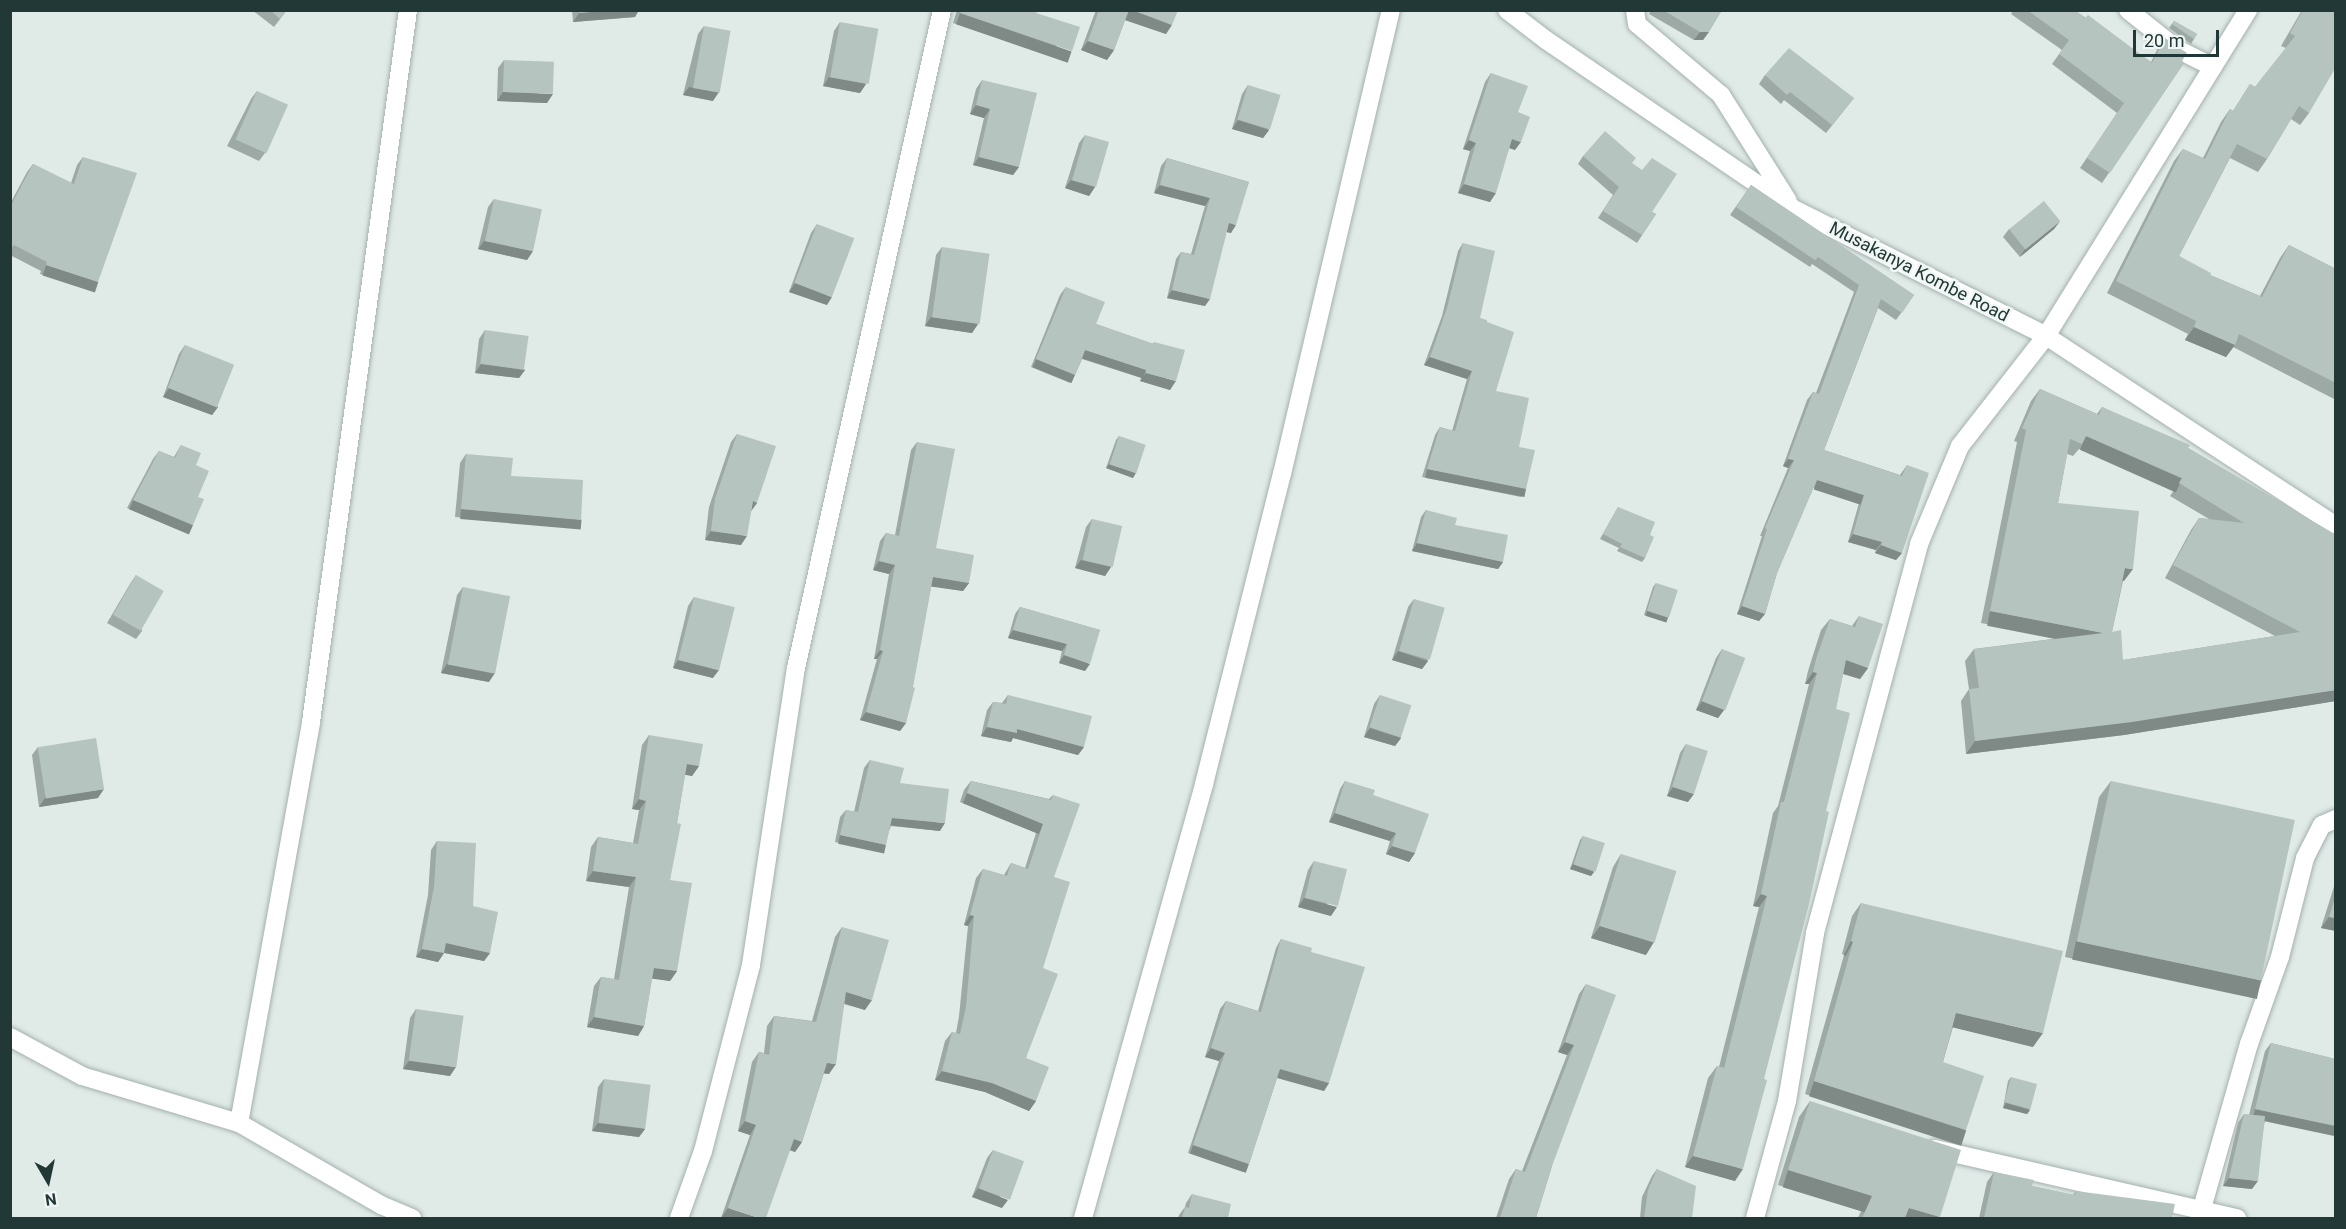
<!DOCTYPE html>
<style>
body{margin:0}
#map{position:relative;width:2346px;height:1229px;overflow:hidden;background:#e0eae7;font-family:Roboto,sans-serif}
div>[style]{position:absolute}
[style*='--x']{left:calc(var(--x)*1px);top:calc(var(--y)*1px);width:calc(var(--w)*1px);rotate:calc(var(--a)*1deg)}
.roads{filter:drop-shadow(0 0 2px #a3b1ae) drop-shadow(0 0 2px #a3b1ae)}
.minor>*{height:18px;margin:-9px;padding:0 9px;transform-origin:9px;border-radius:9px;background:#fff}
.wall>*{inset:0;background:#9da9a5}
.shaded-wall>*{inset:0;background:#7f8986;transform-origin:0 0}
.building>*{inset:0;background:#b6c4c0;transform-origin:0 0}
span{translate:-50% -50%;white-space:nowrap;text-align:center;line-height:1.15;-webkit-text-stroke:5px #f0f7f4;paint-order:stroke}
.street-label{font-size:18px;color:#223836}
.frame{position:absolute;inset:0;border:12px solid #223836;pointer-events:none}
.north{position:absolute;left:18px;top:1151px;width:60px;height:60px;-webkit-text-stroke:4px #f0f7f4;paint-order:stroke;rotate:171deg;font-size:16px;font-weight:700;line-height:24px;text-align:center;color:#223836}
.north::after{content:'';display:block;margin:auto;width:21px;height:27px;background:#223836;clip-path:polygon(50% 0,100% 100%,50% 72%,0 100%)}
.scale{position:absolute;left:2133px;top:30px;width:86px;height:27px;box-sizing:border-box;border:3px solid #223836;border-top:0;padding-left:8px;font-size:18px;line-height:21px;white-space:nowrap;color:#223836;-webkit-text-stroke:4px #f0f7f4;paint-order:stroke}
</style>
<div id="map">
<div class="roads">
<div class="minor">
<div style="--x:1507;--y:10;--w:49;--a:37.6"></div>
<div style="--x:1546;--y:40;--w:298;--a:34.3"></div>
<div style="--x:1792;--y:208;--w:284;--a:26.7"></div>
<div style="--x:2046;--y:336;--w:347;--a:33.2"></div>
<div style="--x:1635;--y:10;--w:14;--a:82"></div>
<div style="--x:1637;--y:24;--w:110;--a:40.2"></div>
<div style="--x:1721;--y:95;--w:125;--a:57.7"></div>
<div style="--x:2128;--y:10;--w:63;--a:38.5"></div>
<div style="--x:2177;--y:49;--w:40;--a:26.6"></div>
<div style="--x:10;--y:1037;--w:82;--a:28.4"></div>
<div style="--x:82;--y:1076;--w:164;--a:16.7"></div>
<div style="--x:239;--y:1123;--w:164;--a:30"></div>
<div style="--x:381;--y:1205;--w:34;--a:23"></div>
<div style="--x:239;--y:1123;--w:407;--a:-79.8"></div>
<div style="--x:311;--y:722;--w:719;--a:-82.24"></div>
<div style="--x:1935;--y:1149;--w:310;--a:12.9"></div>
<div style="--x:679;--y:1218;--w:71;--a:-70.3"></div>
<div style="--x:703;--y:1151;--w:192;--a:-75.5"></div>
<div style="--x:751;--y:965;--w:300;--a:-81.4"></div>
<div style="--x:796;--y:668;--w:674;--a:-77.49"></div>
<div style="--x:1083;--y:1218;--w:451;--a:-74.4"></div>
<div style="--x:1204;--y:784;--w:320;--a:-75.9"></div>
<div style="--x:1282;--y:474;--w:477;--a:-76.8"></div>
<div style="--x:1755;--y:1218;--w:121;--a:-74.7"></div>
<div style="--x:1787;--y:1101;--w:170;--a:-80.5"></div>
<div style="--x:1815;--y:933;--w:403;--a:-75"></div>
<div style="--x:1919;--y:544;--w:106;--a:-67.3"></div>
<div style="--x:1960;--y:446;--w:140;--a:-52"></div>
<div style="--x:2046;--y:336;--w:384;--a:-58.2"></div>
<div style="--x:2201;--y:1218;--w:6;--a:-90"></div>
<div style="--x:2201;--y:1212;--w:175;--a:-74.1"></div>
<div style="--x:2249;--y:1044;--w:92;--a:-70.4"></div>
<div style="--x:2280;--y:957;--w:102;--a:-75.8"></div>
<div style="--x:2305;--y:858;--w:37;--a:-63"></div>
<div style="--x:2322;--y:825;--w:15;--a:-23"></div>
</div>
</div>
<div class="wall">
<div style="clip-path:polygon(252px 10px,287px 10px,274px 27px)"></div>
<div style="clip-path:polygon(572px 10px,639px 10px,635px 17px,573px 22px)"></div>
<div style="clip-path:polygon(957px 10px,1037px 10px,1036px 13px,1065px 60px,953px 23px)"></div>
<div style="clip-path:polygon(1096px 10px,1178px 10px,1166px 34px,1125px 20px,1114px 50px,1107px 60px,1081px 50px)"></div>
<div style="clip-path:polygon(1651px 10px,1722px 10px,1703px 40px,1694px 40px,1649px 14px)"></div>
<div style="clip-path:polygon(2014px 10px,2074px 10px,2151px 62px,2158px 48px,2165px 38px,2182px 61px,2184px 63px,2102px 183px,2080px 168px,2117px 113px,2052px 64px,2062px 50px,2011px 14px)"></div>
<div style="clip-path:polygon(2302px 10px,2336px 10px,2309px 113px,2300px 125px,2291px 119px,2267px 159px,2258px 172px,2230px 158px,2179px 256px,2210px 275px,2260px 296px,2280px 258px,2289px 245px,2336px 269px,2336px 400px,2233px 347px,2226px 357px,2185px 340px,2188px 334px,2107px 293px,2174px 161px,2183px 149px,2203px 158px,2221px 122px,2230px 109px,2233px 111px,2250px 84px,2255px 87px,2286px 48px,2281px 46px)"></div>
<div style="clip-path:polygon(2174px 21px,2197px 34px,2191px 44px,2169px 28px)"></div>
<div style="clip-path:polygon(840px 22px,866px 84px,860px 93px,823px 86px,834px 31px)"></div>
<div style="clip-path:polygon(704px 26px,713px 101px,683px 95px,698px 34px)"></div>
<div style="clip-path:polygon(504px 60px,547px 103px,497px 101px,498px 68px)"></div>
<div style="clip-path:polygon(1491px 73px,1518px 112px,1515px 150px,1509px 148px,1490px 202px,1458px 193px,1470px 151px,1463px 149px,1485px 82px)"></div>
<div style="clip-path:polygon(1765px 75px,1854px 98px,1826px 133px,1784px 100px,1781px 104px,1759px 84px)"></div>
<div style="clip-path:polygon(982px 80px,1019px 167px,1013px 175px,973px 165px,984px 118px,970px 114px,976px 89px)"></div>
<div style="clip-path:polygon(1248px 85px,1269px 130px,1263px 138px,1232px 129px,1242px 94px)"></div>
<div style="clip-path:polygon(257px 91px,265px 153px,259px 161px,227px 146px,251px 99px)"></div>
<div style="clip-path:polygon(1085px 135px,1095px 187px,1089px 196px,1065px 188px,1079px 143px)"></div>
<div style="clip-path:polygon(1583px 156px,1632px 163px,1652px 212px,1656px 214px,1637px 243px,1598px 218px,1613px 195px,1578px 164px)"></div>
<div style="clip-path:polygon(83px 157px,98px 282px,92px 291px,40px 274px,41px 271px,10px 255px,10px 204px,27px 172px,33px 164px,71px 183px,77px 165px)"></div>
<div style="clip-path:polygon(1167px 158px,1249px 182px,1231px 233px,1226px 232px,1205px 306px,1167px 298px,1176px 259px,1181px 252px,1191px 254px,1205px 206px,1154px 193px,1161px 166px)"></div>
<div style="clip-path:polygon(1751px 185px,1914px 295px,1896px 320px,1878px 308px,1824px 450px,1900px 475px,1907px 465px,1902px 553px,1896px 560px,1875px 553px,1876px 550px,1848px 542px,1859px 503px,1813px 488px,1777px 573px,1765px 614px,1759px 621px,1737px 614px,1762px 536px,1760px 536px,1788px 468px,1783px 466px,1807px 400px,1813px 392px,1816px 393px,1854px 292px,1812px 264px,1810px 267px,1730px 215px)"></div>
<div style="clip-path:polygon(494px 199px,533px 251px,527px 260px,478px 249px,488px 207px)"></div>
<div style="clip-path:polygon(2060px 221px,2054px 229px,2020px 257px,2003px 237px,2009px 229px)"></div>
<div style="clip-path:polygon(817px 224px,827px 305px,789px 292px,811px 233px)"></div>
<div style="clip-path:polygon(1463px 243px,1480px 318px,1487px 322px,1496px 391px,1519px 447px,1526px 489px,1521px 497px,1422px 477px,1435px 435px,1440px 427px,1452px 431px,1467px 379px,1424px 365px,1442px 316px,1458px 251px)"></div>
<div style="clip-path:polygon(942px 247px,978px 324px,972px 333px,925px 326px,936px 255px)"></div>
<div style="clip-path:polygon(1066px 287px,1096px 324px,1153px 344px,1154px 342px,1170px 390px,1140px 381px,1141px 378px,1082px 359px,1075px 375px,1070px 383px,1031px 367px,1060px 295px)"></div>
<div style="clip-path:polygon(485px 330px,525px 370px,519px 378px,475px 373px,479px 339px)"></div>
<div style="clip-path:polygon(185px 345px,218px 407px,212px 415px,163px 397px,179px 354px)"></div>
<div style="clip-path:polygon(evenodd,2040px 389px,2097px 414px,2102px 407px,2188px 448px,2336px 535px,2336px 701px,2124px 735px,1966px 754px,1961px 701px,1969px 689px,1965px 661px,1974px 649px,2060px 638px,1981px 623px,2017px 442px,2014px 441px,2031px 401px,2040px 389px,2079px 449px,2174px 490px,2170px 496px,2209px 519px,2199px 518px,2191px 530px,2165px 578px,2275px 636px,2123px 660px,2112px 632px,2123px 581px,2124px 581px,2058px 503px,2067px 454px,2073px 456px,2079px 449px)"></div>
<div style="clip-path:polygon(737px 434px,757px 503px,751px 511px,741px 545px,705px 540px,709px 507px,731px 442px)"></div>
<div style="clip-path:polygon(1119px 436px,1133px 478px,1106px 468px,1116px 440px)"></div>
<div style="clip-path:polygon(917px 442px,936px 548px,969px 583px,963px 591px,931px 586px,906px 723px,900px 731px,860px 720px,877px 659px,874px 659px,889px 574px,873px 570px,880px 541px,886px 533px,895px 535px,911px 450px)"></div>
<div style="clip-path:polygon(181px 445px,196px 465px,198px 497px,193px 525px,187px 533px,127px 508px,153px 459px,159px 451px,174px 457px)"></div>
<div style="clip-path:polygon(466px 454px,511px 476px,575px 528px,455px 517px,460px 463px)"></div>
<div style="clip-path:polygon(1618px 507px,1650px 535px,1645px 558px,1642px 562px,1617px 551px,1619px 548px,1600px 539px)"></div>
<div style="clip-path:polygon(1426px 510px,1455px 525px,1503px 562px,1498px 569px,1412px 551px,1421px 517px)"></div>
<div style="clip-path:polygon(1092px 519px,1111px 567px,1105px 576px,1075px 568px,1086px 527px)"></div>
<div style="clip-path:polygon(136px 575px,142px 631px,136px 639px,107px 623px,130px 584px)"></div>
<div style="clip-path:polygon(1656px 583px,1668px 618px,1665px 622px,1644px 615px,1653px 587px)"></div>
<div style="clip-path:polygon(463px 587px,489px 682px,441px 673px,457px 595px)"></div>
<div style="clip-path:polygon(694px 597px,713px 678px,673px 668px,688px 606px)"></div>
<div style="clip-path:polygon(1414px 599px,1428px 661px,1422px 669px,1392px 660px,1408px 607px)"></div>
<div style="clip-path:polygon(1020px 607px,1100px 630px,1085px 671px,1059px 663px,1062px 651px,1008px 638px,1015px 614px)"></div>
<div style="clip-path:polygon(1859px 616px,1868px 668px,1860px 679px,1843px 674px,1735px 1181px,1685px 1167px,1708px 1078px,1717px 1066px,1719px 1067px,1759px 907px,1753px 906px,1773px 813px,1778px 806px,1809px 684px,1805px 684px,1808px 671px,1821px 630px,1830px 619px,1852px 626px)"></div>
<div style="clip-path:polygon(1722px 649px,1724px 710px,1718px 718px,1696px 710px,1716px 658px)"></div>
<div style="clip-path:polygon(1008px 695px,1084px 747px,1078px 755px,1013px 738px,1011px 742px,981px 736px,987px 710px,993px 702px,1002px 703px)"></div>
<div style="clip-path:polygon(1380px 695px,1401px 738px,1395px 746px,1364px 737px,1374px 704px)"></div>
<div style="clip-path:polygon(649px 735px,699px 766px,692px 776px,685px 774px,677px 823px,670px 880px,677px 971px,670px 981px,652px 978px,644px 1026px,638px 1036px,587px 1027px,594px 986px,601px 977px,614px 979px,629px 887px,586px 881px,591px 847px,598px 837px,633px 843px,639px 810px,632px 809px,642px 745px)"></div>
<div style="clip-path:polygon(1686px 744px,1688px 802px,1667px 796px,1680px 753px)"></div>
<div style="clip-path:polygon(38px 747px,98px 798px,39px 807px,32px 755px)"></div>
<div style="clip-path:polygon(870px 760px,900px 783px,940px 831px,891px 826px,881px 852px,835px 842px,840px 817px,846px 810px,854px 812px,864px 768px)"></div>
<div style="clip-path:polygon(971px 781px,1049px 799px,1053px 795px,1054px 877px,1043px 968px,1026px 1058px,1036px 1101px,1029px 1111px,985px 1092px,935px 1080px,945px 1041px,952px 1032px,956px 1033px,959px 1016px,968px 926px,964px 925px,976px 878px,983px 869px,1004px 875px,1011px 863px,1025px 868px,1036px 833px,960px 802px,964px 790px)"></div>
<div style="clip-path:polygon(1345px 781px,1373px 795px,1415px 853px,1409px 862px,1386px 854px,1390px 841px,1329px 822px,1340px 789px)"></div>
<div style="clip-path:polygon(2111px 781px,2261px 980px,2250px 996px,2065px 957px,2099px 797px)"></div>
<div style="clip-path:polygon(1583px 836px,1594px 872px,1591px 876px,1570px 869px,1580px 840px)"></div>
<div style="clip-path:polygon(437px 841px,490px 953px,484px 961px,444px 953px,438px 962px,416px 957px,428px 895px,431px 850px)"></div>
<div style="clip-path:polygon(1621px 854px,1646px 955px,1591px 938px,1613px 867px)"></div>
<div style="clip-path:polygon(1314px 861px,1331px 916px,1298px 907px,1308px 870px)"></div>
<div style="clip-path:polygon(2336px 880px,2336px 931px,2321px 928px)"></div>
<div style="clip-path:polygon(1861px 903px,2033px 1047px,1953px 1027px,1943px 1062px,1966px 1130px,1957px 1143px,1805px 1094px,1844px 955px,1842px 954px,1852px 916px)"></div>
<div style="clip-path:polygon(842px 927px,865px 1010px,844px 1004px,829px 1074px,824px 1073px,802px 1142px,795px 1152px,790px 1150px,721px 1218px,750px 1135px,738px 1131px,752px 1062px,759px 1052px,764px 1053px,767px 1026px,774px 1016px,812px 1021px,835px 937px)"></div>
<div style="clip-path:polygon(1281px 939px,1311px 952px,1329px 1083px,1324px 1091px,1277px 1078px,1249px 1164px,1243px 1172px,1188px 1153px,1219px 1061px,1205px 1057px,1220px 1009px,1226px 1001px,1258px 1011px,1276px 948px)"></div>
<div style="clip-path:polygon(1586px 984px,1552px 1166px,1536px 1218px,1496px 1218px,1509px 1179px,1516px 1169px,1522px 1171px,1567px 1055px,1558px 1052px,1579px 994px)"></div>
<div style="clip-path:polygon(416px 1009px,450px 1076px,403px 1069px,410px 1018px)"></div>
<div style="clip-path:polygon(2271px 1043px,2335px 1059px,2336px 1054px,2336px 1135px,2265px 1120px,2252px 1189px,2223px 1186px,2238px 1123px,2244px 1114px,2249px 1115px,2265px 1051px)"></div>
<div style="clip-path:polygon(2011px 1077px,2030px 1110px,2027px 1114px,2003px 1108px,2008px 1081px)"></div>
<div style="clip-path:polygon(604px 1079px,645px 1129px,639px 1137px,592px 1131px,598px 1087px)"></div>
<div style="clip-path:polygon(1810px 1101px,1939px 1218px,1858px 1218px,1861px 1211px,1778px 1185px,1799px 1117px)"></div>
<div style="clip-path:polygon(993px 1150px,1002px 1208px,972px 1197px,987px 1158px)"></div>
<div style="clip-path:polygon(1657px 1169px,1692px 1218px,1640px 1218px,1642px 1197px,1652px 1176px)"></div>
<div style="clip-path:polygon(1994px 1172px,2032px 1186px,2073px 1195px,2076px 1191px,2172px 1218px,1979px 1218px,1987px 1182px)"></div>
<div style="clip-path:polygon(1192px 1194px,1228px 1218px,1178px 1218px,1179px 1215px,1185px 1207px,1186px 1203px)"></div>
</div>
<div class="shaded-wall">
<div style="clip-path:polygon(615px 10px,639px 10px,635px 17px,573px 22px,579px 13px)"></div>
<div style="clip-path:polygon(1128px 10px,1132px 10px,1172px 25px,1166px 34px,1122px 19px)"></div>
<div style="left:960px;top:13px;width:118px;height:12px;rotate:19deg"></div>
<div style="clip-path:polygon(1700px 32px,1709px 32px,1703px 40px,1694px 40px)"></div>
<div style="clip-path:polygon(1088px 41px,1114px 50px,1107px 60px,1081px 50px)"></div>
<div style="clip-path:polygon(829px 77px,866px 84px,860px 93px,823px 86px)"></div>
<div style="clip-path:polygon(689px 87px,719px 92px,713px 101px,683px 95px)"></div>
<div style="clip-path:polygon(503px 92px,553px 94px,547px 103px,497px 101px)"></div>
<div style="clip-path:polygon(976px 105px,990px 109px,984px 118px,970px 114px)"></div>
<div style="clip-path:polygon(1238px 120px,1269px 130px,1263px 138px,1232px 129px)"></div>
<div style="clip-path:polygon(1512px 139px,1521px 142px,1515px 150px,1506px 147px)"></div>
<div style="clip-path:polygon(1469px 140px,1476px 143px,1470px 151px,1463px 149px)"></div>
<div style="clip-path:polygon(979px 157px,1019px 167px,1013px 175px,973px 165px)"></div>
<div style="clip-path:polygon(1071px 180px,1095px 187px,1089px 196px,1065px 188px)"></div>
<div style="clip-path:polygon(1464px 184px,1496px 193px,1490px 202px,1458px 193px)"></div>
<div style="clip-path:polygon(1160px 185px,1210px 198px,1205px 206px,1154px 193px)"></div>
<div style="clip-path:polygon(2060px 221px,2054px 229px,2020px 257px,2025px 249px)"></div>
<div style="clip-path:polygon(1229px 223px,1236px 225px,1231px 233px,1223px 231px)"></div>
<div style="clip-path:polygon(484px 241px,533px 251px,527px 260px,478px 249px)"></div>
<div style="left:46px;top:265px;width:55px;height:11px;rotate:18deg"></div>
<div style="clip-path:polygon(795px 283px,832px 297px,827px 305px,789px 292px)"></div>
<div style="clip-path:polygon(1172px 290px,1210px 299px,1205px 306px,1167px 298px)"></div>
<div style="clip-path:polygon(931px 317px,978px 324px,972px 333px,925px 326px)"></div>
<div style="clip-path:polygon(2194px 327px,2235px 345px,2226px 357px,2185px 340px)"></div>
<div style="left:1085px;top:350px;width:64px;height:9px;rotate:18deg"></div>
<div style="clip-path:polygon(1430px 357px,1472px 371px,1467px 379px,1424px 365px)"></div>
<div style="left:1036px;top:359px;width:42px;height:9px;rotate:22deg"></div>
<div style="clip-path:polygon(481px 364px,525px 370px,519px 378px,475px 373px)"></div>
<div style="clip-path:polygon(1146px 373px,1176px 381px,1170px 390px,1140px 381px)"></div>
<div style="clip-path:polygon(169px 388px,218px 407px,212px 415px,163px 397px)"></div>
<div style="left:2086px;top:436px;width:105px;height:15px;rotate:24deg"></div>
<div style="clip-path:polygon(1788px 459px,1794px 460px,1788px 468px,1783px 466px)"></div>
<div style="clip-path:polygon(1109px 464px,1136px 473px,1133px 478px,1106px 468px)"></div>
<div style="left:1427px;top:469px;width:101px;height:9px;rotate:11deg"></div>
<div style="left:1817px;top:480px;width:49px;height:10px;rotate:18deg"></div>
<div style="left:133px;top:500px;width:65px;height:10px;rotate:23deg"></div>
<div style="clip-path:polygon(753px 501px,757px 503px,751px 511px)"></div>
<div style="left:461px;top:509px;width:121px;height:10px;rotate:5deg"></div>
<div style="clip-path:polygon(711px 531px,747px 536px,741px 545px,705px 540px)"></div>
<div style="clip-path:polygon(1853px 534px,1882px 542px,1876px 550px,1848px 542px)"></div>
<div style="clip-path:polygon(1417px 543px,1503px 562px,1498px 569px,1412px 551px)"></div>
<div style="clip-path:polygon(1881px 545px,1902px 553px,1896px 560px,1875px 553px)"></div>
<div style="clip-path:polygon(1081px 560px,1111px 567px,1105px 576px,1075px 568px)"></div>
<div style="clip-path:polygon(879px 561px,895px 565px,889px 574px,873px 570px)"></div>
<div style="clip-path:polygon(2125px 568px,2133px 569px,2124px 581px,2117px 580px)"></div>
<div style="clip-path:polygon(933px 577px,969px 583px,963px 591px,927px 586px)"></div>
<div style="clip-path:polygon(1742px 606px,1765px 614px,1759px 621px,1737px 614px)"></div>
<div style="left:1647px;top:611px;width:22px;height:5px;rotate:18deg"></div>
<div style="left:1990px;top:611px;width:115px;height:15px;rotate:11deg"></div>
<div style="clip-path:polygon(1013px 630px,1067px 644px,1062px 651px,1008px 638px)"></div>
<div style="clip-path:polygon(880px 650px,883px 651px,877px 659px,874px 659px)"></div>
<div style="clip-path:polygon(1398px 651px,1428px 661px,1422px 669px,1392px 660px)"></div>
<div style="clip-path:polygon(1064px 655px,1090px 664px,1085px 671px,1059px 663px)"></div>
<div style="clip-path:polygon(678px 660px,719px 670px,713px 678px,673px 668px)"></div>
<div style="clip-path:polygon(1846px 660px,1868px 668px,1860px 679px,1837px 672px)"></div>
<div style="clip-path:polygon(447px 664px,495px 673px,489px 682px,441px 673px)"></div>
<div style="clip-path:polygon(1813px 672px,1817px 673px,1809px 684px,1805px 684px)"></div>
<div style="clip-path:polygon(2336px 690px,2336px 701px,2124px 735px,1966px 754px,1975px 741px)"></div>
<div style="clip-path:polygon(1702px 701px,1724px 710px,1718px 718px,1696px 710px)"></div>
<div style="clip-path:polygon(866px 712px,906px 723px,900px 731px,860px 720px)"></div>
<div style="clip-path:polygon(987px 727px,1017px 729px,1084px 747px,1078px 755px,1013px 738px,1011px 742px,981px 736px)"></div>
<div style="clip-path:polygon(1370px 728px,1401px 738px,1395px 746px,1364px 737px)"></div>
<div style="clip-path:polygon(687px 764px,699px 766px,692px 776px,680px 774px)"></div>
<div style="clip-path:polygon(1673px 787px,1694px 794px,1688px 802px,1667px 796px)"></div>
<div style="clip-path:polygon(104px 789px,98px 798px,39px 807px,45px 798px)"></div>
<div style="left:967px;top:793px;width:82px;height:11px;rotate:22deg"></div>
<div style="clip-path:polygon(639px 799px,646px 801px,639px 810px,632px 809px)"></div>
<div style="clip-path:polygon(1335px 813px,1396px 833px,1390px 841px,1329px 822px)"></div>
<div style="clip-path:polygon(892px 818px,945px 823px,940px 831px,887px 825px)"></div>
<div style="left:840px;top:835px;width:47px;height:9px;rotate:12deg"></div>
<div style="clip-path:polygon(1392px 846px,1415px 853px,1409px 862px,1386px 854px)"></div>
<div style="clip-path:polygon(1573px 864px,1594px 872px,1591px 876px,1570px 869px)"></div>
<div style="clip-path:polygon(593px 871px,636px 877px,629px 887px,586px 881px)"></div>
<div style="clip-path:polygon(1761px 894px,1767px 896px,1759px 907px,1753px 906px)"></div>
<div style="clip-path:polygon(1304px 898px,1337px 907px,1331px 916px,1298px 907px)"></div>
<div style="clip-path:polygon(970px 915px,974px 916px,968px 926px,964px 925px)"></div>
<div style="clip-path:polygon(2329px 917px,2336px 918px,2336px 931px,2321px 928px)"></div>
<div style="clip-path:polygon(1600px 926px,1654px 942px,1646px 955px,1591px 938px)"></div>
<div style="left:1851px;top:941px;width:2px;height:16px;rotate:27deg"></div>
<div style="left:2076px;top:941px;width:189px;height:19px;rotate:12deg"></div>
<div style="clip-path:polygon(446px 943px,490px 953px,484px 961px,440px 952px)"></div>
<div style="clip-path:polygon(422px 949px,444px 953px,438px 962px,416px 957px)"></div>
<div style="clip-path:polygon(654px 968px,677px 971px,670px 981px,647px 978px)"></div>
<div style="clip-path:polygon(846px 992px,872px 1000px,865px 1010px,839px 1002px)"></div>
<div style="clip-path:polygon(1956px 1013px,2043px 1033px,2033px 1047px,1947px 1026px)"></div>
<div style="clip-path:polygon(594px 1017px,644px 1026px,638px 1036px,587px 1027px)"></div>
<div style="clip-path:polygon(1565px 1042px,1574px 1045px,1567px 1055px,1558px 1052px)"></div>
<div style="clip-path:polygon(1211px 1048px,1225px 1053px,1219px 1061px,1205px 1057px)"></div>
<div style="clip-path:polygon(409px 1061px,456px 1067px,450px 1076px,403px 1069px)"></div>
<div style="clip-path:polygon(827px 1063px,836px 1064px,829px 1074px,820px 1073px)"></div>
<div style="clip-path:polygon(1280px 1069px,1329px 1083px,1324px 1091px,1274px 1077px)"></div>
<div style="clip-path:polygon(942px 1071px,992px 1083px,1036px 1101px,1029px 1111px,985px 1092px,935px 1080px)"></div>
<div style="left:1814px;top:1081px;width:160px;height:16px;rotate:18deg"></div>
<div style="clip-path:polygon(2006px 1103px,2030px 1110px,2027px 1114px,2003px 1108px)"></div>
<div style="left:2255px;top:1109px;width:83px;height:10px;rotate:12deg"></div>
<div style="clip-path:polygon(745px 1121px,756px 1125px,750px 1135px,738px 1131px)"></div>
<div style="clip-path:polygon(598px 1123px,645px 1129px,639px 1137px,592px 1131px)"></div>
<div style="clip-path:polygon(794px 1139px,802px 1142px,795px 1152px,787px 1149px)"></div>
<div style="left:1193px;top:1145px;width:59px;height:9px;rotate:19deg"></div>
<div style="clip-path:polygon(1693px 1156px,1743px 1169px,1735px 1181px,1685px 1167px)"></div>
<div style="left:1788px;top:1170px;width:88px;height:18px;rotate:17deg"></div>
<div style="clip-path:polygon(2229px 1178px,2258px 1181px,2252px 1189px,2223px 1186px)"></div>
<div style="clip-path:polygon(978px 1188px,1008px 1200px,1002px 1208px,972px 1197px)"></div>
<div style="clip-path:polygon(728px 1208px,759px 1218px,721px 1218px)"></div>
<div style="clip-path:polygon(1909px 1208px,1940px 1217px,1939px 1218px,1901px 1218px)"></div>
</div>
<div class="building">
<div style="clip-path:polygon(270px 10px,287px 10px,280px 19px)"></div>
<div style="clip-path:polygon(579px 10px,615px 10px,579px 13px)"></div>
<div style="clip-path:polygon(960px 10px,1037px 10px,1036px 13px,1080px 27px,1072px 51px,960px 13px)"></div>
<div style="clip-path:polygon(1099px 10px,1129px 10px,1114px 50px,1088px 41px)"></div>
<div style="clip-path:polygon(1132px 10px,1178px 10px,1172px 25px)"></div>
<div style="clip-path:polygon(1663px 10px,1722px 10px,1709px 32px,1700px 32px)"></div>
<div style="clip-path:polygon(2027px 10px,2074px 10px,2085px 18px,2088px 15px,2152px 63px,2165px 38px,2187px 53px,2182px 61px,2184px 63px,2110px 173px,2087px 158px,2124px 103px,2059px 54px,2069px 40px)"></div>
<div style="clip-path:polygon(2303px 10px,2336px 10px,2336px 67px,2309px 113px,2299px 106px,2267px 159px,2237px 144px,2179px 256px,2211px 273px,2210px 275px,2262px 297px,2289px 245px,2336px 269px,2336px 383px,2239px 334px,2235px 345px,2194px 327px,2196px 321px,2116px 281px,2183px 149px,2205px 159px,2230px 109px,2233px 111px,2250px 84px,2255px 87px,2295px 36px,2290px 33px)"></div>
<div style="clip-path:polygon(2174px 21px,2197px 34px,2194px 39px,2172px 24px)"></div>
<div style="left:840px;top:22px;width:39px;height:56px;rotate:10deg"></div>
<div style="left:704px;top:26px;width:27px;height:63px;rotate:10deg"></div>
<div style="clip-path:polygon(1789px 48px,1854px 98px,1832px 125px,1790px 92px,1787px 95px,1765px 75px)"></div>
<div style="left:504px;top:60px;width:50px;height:32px;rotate:2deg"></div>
<div style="clip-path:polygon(1491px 73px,1528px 86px,1518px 112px,1530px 117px,1521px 142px,1512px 139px,1496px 193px,1464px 184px,1476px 143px,1469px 140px)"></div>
<div style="clip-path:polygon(982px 80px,1037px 93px,1019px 167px,979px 157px,990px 109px,976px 105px)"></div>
<div style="left:1248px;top:85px;width:34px;height:36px;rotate:17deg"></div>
<div style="left:257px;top:91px;width:34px;height:53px;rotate:24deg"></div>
<div style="clip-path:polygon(1605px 131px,1636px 158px,1632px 163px,1642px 170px,1652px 158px,1677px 174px,1652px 212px,1656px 214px,1642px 235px,1603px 211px,1619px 187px,1583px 156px)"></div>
<div style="left:1085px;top:135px;width:25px;height:47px;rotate:16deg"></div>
<div style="clip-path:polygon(83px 157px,137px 173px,98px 282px,46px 265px,47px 262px,14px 245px,10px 250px,10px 207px,33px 164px,74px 184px)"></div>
<div style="clip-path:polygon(1167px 158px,1249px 182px,1236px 225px,1229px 223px,1210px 299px,1172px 290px,1181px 252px,1194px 255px,1210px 198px,1160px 185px)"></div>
<div style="clip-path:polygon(1751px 185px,1914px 295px,1902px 313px,1881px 299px,1824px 450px,1902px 476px,1907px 465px,1929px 473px,1902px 553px,1881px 545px,1882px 542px,1853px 534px,1864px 495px,1817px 480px,1777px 573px,1765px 614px,1742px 606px,1767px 529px,1765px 528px,1794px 460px,1788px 459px,1813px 392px,1819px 394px,1859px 285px,1818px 257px,1815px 260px,1736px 207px)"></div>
<div style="left:494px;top:199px;width:49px;height:43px;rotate:12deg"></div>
<div style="left:2044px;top:201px;width:26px;height:45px;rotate:51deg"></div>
<div style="left:817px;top:224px;width:40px;height:63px;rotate:21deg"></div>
<div style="clip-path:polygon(1463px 243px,1495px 251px,1480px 318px,1487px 320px,1487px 322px,1514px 332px,1496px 391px,1529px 398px,1519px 447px,1535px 450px,1526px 489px,1427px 469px,1440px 427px,1455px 431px,1472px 371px,1430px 357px,1447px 308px)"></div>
<div style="left:942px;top:247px;width:48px;height:71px;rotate:8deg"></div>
<div style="clip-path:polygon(1066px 287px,1105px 302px,1096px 324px,1154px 344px,1154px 342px,1185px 350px,1176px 381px,1146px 373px,1146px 370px,1085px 350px,1075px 375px,1036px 359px)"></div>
<div style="left:485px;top:330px;width:44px;height:34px;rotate:8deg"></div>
<div style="left:185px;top:345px;width:53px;height:46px;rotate:22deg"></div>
<div style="clip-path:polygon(evenodd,2040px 389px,2099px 415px,2102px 407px,2190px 445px,2188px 448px,2336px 535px,2336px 690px,2132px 722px,1975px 741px,1969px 689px,1979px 688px,1974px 649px,2103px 633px,1990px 611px,2026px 430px,2022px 428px,2040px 389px,2086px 436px,2182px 478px,2179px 483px,2244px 523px,2199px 518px,2173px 565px,2300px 632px,2123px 660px,2121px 630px,2112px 632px,2125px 568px,2133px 569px,2139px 511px,2058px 503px,2070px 439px,2082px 444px,2086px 436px)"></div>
<div style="clip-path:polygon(737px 434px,776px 446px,757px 503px,753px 501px,747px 536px,711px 531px,715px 499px)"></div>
<div style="left:1119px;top:436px;width:28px;height:30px;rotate:18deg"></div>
<div style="clip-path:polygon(917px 442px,955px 449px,936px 548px,974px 555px,969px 583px,933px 577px,913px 687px,915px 688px,906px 723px,866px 712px,883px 651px,880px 650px,895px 565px,879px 561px,886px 533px,899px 536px)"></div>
<div style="clip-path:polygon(181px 445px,201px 453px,196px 465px,209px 471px,198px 497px,204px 499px,193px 525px,133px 500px,159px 451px,175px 458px)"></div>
<div style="clip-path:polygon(466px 454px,513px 458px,511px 476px,583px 480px,581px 520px,461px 509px)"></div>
<div style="clip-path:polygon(1618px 507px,1655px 522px,1650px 535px,1654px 537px,1645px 558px,1620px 547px,1622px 544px,1603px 534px)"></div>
<div style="clip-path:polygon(1426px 510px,1457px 518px,1455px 525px,1508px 535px,1503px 562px,1417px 543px)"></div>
<div style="left:1092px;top:519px;width:31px;height:42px;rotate:13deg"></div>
<div style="left:136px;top:575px;width:32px;height:46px;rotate:30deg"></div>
<div style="left:1656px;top:583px;width:23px;height:29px;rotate:18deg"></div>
<div style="left:463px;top:587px;width:48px;height:79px;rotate:11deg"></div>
<div style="left:694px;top:597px;width:42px;height:65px;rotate:14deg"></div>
<div style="left:1414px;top:599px;width:32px;height:54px;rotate:16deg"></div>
<div style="clip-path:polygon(1020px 607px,1100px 630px,1090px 664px,1064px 655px,1067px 644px,1013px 630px)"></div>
<div style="clip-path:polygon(1859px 616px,1883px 624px,1868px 668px,1846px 660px,1836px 709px,1850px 713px,1826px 811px,1829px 812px,1809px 904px,1764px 1079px,1767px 1080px,1743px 1169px,1693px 1156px,1717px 1066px,1724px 1068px,1767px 896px,1761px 894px,1781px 802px,1784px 802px,1817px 673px,1813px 672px,1816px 659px,1830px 619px,1855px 627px)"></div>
<div style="left:1722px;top:649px;width:25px;height:56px;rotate:21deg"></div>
<div style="clip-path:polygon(1008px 695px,1092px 716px,1084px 747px,1017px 729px,1017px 733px,987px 727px,993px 702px,1006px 704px)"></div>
<div style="left:1380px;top:695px;width:33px;height:34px;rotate:18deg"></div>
<div style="clip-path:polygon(649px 735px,703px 744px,699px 766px,687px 764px,677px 823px,681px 824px,670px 880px,692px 883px,677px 971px,654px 968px,644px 1026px,594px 1017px,601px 977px,619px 980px,636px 877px,593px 871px,598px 837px,638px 844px,646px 801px,639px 799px)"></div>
<div style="left:96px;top:738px;width:52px;height:59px;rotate:81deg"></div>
<div style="left:1686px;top:744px;width:23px;height:45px;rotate:18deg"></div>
<div style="clip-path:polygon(870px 760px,904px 768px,900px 783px,949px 789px,945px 823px,892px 818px,886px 845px,840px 835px,846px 810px,858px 812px)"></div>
<div style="clip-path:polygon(971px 781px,1051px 800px,1053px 795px,1080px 804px,1054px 877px,1070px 882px,1043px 968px,1058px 974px,1026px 1058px,1049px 1067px,1036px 1101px,992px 1083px,942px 1071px,952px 1032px,960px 1034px,966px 1007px,974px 916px,970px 915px,983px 869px,1007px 876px,1011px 863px,1028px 869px,1043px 824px,967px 793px)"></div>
<div style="clip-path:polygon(1345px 781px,1375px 790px,1373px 795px,1429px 814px,1415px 853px,1392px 846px,1396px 833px,1335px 813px)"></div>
<div style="left:2111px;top:781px;width:188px;height:164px;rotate:12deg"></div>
<div style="left:1583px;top:836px;width:23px;height:30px;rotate:18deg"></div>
<div style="clip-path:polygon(437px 841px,476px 843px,473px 906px,498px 912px,490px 953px,446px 943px,444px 953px,422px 949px,434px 887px)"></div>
<div style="left:1621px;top:854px;width:58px;height:75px;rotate:17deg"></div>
<div style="left:1314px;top:861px;width:34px;height:38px;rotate:14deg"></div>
<div style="clip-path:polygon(2336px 895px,2336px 918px,2329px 917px)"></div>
<div style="clip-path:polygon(1861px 903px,2063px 951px,2043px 1033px,1956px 1013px,1943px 1062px,1984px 1076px,1966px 1130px,1814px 1081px,1853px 942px,1851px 941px)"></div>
<div style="clip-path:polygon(842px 927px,889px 940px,872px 1000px,846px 992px,836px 1064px,827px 1063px,802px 1142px,794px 1139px,766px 1218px,759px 1218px,728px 1208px,756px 1125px,745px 1121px,759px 1052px,769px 1055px,774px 1016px,816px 1022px)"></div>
<div style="clip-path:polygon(1281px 939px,1312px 948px,1311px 952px,1365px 967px,1329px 1083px,1280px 1069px,1249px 1164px,1193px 1145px,1225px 1053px,1211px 1048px,1226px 1001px,1261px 1012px)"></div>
<div style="clip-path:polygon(1586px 984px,1616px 995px,1552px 1166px,1536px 1218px,1500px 1218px,1516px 1169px,1525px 1172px,1574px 1045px,1565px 1042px)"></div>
<div style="left:416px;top:1009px;width:48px;height:52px;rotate:8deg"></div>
<div style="clip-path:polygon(2271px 1043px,2336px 1059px,2336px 1126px,2255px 1109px)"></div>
<div style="left:2011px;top:1077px;width:27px;height:26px;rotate:15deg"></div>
<div style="left:604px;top:1079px;width:47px;height:44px;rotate:7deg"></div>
<div style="clip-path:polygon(1810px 1101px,1961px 1150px,1940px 1217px,1909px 1208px,1905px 1218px,1862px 1218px,1872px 1196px,1788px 1170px)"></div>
<div style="clip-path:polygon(2244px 1114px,2265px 1116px,2258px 1181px,2229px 1178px)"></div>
<div style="left:993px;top:1150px;width:33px;height:41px;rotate:20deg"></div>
<div style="clip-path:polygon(1657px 1169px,1696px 1186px,1692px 1218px,1644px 1218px,1648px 1190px)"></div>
<div style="clip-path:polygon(1994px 1172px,2034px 1180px,2032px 1186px,2075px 1195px,2076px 1191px,2175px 1204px,2172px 1218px,2066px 1218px,2061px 1217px,2061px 1218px,1984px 1218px)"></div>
<div style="clip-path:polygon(1192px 1194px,1231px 1204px,1228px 1218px,1182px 1218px,1185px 1207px,1189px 1208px)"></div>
</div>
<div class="street-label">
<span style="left:1919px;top:272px;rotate:27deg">Musakanya Kombe Road</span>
</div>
<div class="frame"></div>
<div class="north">N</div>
<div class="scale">20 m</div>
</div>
